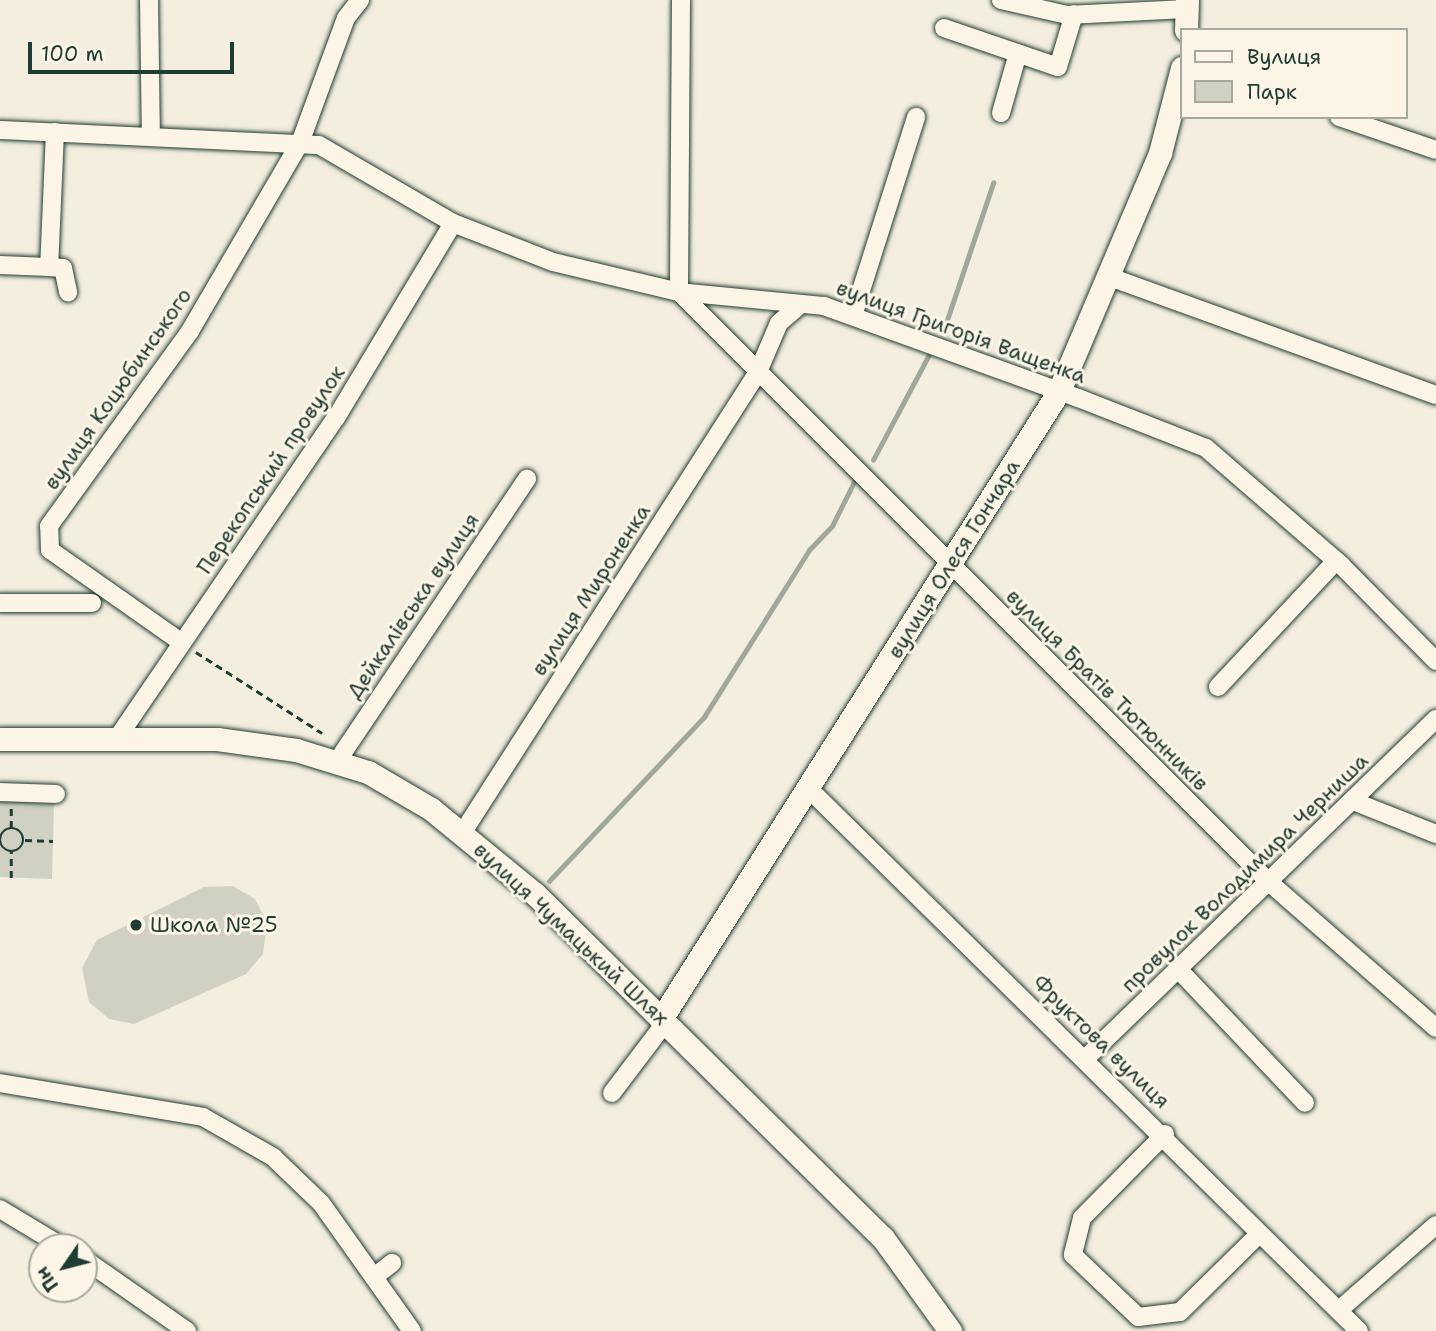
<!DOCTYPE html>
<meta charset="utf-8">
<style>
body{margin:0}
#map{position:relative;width:1436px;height:1331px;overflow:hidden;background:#f3eede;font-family:"Shantell Sans",sans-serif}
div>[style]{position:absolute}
.green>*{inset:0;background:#d0d1c2}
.stream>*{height:4.5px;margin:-2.25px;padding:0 2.25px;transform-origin:2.25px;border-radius:2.25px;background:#a0a89b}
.path>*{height:2.5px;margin-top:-1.25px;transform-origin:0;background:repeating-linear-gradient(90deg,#1f3d34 0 7px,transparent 0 12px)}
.path>.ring{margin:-1.25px;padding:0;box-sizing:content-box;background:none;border:2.5px solid #1f3d34;border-radius:50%}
.roads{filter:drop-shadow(0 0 2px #1f3d34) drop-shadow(0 0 2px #1f3d34)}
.minor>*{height:18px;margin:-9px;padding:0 9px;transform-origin:9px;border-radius:9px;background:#fcf5e5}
.major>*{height:23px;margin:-11.5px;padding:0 11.5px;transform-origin:11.5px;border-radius:11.5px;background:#fcf5e5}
.dots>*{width:19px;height:19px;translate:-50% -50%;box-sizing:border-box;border:4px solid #fcf5e5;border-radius:50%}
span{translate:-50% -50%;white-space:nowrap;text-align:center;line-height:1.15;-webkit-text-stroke:6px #fcf5e5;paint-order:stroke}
.street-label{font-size:21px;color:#1f3d34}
.poi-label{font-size:21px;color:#1f3d34}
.left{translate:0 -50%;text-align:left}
.legend{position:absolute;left:1180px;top:28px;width:228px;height:91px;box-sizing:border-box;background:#fcf5e5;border:2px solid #a4ab9e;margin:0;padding:9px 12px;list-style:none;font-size:21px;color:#1f3d34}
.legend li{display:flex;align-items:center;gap:14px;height:35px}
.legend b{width:35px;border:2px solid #a4ab9e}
.north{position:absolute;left:28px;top:1233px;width:70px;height:70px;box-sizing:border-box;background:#fcf5e5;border:2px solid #a4ab9e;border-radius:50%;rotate:235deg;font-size:19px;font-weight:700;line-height:28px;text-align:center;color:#1f3d34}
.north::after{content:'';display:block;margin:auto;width:24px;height:32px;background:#1f3d34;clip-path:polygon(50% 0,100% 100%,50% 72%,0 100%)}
.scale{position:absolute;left:28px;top:42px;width:206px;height:32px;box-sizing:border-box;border:4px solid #1f3d34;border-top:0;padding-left:9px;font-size:21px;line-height:24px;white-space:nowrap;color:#1f3d34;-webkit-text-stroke:5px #fcf5e5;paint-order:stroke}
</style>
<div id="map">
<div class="green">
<i style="clip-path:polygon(0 801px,54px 802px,52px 879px,0 877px)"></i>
<i style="clip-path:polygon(233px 886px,255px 899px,267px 922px,263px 954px,246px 974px,134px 1024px,109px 1019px,89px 1002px,82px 968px,97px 940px,204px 887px)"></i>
</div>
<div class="stream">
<i style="left:946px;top:323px;width:148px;rotate:-71.4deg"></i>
<i style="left:873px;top:460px;width:121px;rotate:-62deg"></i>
<i style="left:549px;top:881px;width:226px;rotate:-46.6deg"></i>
<i style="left:704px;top:717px;width:197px;rotate:-57.8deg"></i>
<i style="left:809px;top:550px;width:33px;rotate:-46deg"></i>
<i style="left:832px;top:526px;width:51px;rotate:-63.4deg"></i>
</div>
<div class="path">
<i style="left:196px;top:652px;width:150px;rotate:32.7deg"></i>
<i style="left:11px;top:828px;width:21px;rotate:-90deg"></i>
<i class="ring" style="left:0;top:828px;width:21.5px;height:21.5px"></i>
<i style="left:25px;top:840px;width:28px;rotate:2deg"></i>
<i style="left:11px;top:878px;width:27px;rotate:-90deg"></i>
</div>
<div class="roads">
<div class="minor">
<i style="left:149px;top:0;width:136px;rotate:89.2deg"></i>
<i style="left:681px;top:0;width:292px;rotate:90.4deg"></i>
<i style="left:679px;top:292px;width:837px;rotate:45deg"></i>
<i style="left:1271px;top:884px;width:219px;rotate:41.1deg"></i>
<i style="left:1001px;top:0;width:68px;rotate:12.8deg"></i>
<i style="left:1067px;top:15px;width:119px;rotate:-2.9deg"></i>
<i style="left:944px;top:28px;width:120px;rotate:18.9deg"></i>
<i style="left:1058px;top:67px;width:55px;rotate:-73.2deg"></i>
<i style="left:1001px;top:113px;width:62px;rotate:-74.2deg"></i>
<i style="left:1339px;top:117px;width:102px;rotate:18.8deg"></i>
<i style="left:0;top:130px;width:319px;rotate:2.7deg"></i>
<i style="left:319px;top:145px;width:155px;rotate:30.2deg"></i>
<i style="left:453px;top:223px;width:107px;rotate:21.3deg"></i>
<i style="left:553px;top:262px;width:130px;rotate:13.4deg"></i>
<i style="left:679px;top:292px;width:146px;rotate:5.5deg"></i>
<i style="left:824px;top:306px;width:270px;rotate:19.9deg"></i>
<i style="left:1078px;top:398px;width:137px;rotate:21.3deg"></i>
<i style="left:1206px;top:448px;width:179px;rotate:40.9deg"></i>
<i style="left:1341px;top:565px;width:135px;rotate:45.3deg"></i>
<i style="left:55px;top:132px;width:135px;rotate:92.5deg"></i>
<i style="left:49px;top:267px;width:14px;rotate:4deg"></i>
<i style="left:63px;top:268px;width:25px;rotate:78deg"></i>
<i style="left:0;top:265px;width:49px;rotate:2.3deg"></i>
<i style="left:1110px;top:277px;width:347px;rotate:19.9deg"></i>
<i style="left:853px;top:316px;width:209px;rotate:-72.4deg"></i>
<i style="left:0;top:603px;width:92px"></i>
<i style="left:181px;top:642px;width:160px;rotate:-144.9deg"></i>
<i style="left:50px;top:550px;width:24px;rotate:-92deg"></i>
<i style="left:49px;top:526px;width:241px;rotate:-54.1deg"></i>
<i style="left:190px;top:331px;width:218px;rotate:-59.7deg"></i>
<i style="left:300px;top:143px;width:133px;rotate:-69.8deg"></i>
<i style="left:346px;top:18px;width:23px;rotate:-52deg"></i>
<i style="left:1218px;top:687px;width:173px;rotate:-46.9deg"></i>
<i style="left:118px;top:737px;width:386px;rotate:-55.7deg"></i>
<i style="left:336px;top:418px;width:227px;rotate:-59deg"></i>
<i style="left:338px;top:760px;width:339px;rotate:-56.1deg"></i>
<i style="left:809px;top:789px;width:772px;rotate:44.58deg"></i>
<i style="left:0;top:792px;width:56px;rotate:2deg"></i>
<i style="left:1353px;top:801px;width:89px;rotate:21.7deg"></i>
<i style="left:463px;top:832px;width:546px;rotate:-57.33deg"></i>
<i style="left:758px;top:372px;width:53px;rotate:-66.8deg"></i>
<i style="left:779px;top:323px;width:29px;rotate:-41deg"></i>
<i style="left:1179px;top:970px;width:183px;rotate:46.5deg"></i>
<i style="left:1085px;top:1059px;width:489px;rotate:-44.1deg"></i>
<i style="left:0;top:1083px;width:206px;rotate:9.5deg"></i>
<i style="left:203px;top:1117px;width:81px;rotate:29.7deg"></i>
<i style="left:273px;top:1157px;width:66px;rotate:43.8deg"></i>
<i style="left:321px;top:1203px;width:157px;rotate:54.6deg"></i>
<i style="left:612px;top:1093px;width:88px;rotate:-52.9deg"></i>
<i style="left:1165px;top:1134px;width:118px;rotate:134.7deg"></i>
<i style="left:1082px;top:1218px;width:38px;rotate:104deg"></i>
<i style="left:1073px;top:1255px;width:90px;rotate:43.6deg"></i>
<i style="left:1138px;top:1317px;width:42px;rotate:-6.8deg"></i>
<i style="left:1180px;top:1312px;width:111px;rotate:-44.6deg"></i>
<i style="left:0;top:1209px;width:74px;rotate:31.1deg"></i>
<i style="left:84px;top:1259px;width:126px;rotate:35deg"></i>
<i style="left:374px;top:1277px;width:23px;rotate:-38deg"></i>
<i style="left:1339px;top:1310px;width:129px;rotate:-41.2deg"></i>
</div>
<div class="major">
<i style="left:1186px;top:30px;width:30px;rotate:-88deg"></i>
<i style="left:0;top:739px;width:217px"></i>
<i style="left:217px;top:739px;width:80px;rotate:7.9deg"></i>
<i style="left:296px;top:750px;width:75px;rotate:17deg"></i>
<i style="left:368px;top:772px;width:73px;rotate:30.4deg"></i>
<i style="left:431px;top:809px;width:134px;rotate:39.3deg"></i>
<i style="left:535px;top:894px;width:489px;rotate:44.7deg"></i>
<i style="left:883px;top:1238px;width:115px;rotate:54.2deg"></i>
<i style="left:661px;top:1019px;width:743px;rotate:-57.64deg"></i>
<i style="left:1059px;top:391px;width:259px;rotate:-67deg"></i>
<i style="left:1160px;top:153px;width:88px;rotate:-75.5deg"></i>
</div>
</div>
<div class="dots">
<i style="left:136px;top:925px;background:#1f3d34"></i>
</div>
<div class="street-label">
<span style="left:961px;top:332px;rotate:20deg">вулиця Григорія Ващенка</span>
<span style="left:118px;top:389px;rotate:-55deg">вулиця Коцюбинського</span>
<span style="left:271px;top:470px;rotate:-56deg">Перекопський провулок</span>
<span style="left:954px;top:559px;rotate:-58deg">вулиця Олеся Гончара</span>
<span style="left:591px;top:590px;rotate:-57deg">вулиця Мироненка</span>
<span style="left:413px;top:606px;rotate:-56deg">Дейкалівська вулиця</span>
<span style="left:1107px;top:690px;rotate:45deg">вулиця Братів Тютюнників</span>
<span style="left:1245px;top:873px;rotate:-44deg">провулок Володимира Черниша</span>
<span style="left:571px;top:934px;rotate:43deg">вулиця Чумацький Шлях</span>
<span style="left:1101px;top:1042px;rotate:44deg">Фруктова вулиця</span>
</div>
<div class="poi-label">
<span class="left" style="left:150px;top:925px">Школа №25</span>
</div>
<ul class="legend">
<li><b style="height:9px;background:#fcf5e5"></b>Вулиця</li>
<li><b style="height:19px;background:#d0d1c2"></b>Парк</li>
</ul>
<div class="north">Пн</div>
<div class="scale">100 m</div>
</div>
